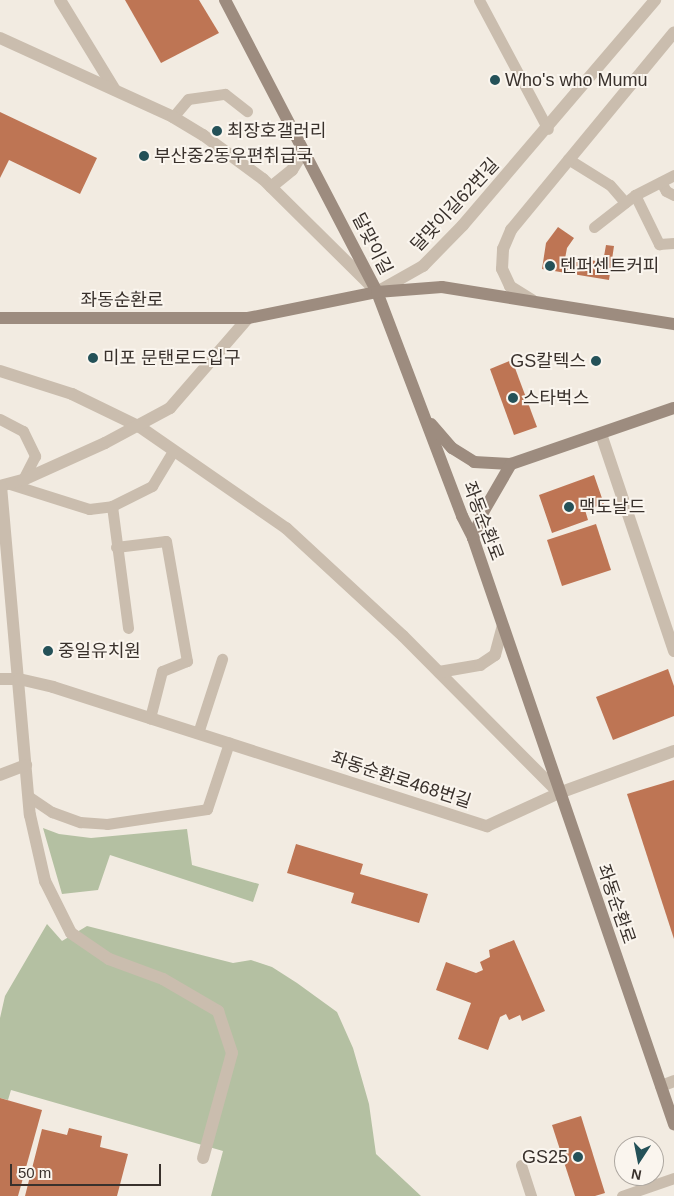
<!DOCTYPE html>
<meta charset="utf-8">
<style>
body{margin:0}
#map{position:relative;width:674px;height:1196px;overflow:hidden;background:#f2ebe1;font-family:Arial,"Noto Sans KR",sans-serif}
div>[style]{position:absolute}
.green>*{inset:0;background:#b4c0a2}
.building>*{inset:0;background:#be7554}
.lane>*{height:11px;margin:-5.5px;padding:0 5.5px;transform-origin:5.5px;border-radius:5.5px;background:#cabdae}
.street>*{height:12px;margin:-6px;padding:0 6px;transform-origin:6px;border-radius:6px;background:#cabdae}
.secondary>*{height:12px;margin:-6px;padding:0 6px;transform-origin:6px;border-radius:6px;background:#9d8c7f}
.dots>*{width:14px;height:14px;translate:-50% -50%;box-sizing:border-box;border:2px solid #faf5ee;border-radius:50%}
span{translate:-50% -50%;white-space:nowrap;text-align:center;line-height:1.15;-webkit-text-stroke:4px #faf5ee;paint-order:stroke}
.poi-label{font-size:18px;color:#39312c}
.left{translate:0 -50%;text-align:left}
.right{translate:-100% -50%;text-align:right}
.street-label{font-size:18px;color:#39312c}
.north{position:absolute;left:614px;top:1136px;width:50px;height:50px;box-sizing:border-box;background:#faf5ee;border:1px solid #ada7a0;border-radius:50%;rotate:191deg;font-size:14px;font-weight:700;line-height:20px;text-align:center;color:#39312c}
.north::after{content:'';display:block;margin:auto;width:18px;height:22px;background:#245158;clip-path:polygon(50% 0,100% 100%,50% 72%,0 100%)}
.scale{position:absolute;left:10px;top:1164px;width:151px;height:22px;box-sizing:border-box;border:2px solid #39312c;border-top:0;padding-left:6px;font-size:15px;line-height:18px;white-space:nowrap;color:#39312c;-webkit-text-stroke:4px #faf5ee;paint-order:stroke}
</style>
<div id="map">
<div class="green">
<i style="clip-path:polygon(43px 828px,59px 834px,91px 838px,187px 829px,192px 865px,259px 884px,253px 902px,110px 855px,98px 890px,62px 894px)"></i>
<i style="clip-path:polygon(47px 924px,62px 941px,87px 926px,233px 963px,251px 960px,272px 967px,297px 983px,337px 1012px,353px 1048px,369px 1104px,376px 1154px,421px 1196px,211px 1196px,223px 1151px,11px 1090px,8px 1100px,0 1098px,0 1018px,5px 996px)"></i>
</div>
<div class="building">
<i style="clip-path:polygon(125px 0,199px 0,219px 33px,161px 63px)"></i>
<i style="clip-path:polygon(0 112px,97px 158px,80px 194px,9px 160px,0 178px)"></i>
<i style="clip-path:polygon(558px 227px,574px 238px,567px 248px,564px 264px,575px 265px,576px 258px,603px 262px,606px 245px,614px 246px,609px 280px,542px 269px,546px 243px)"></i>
<i style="clip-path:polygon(512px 360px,537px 427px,514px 435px,490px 369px)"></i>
<i style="clip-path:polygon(594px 475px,604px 504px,585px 510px,588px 520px,552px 533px,539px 495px)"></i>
<i style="clip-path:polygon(596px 524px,611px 570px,562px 586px,547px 540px)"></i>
<i style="clip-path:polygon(668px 669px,674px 686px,674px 716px,613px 740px,596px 697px)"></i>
<i style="clip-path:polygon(674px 780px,674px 939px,627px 794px)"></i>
<i style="clip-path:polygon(296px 844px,363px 864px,360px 874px,428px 894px,419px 923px,351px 903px,354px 893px,287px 873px)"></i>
<i style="clip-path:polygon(514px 940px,545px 1011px,522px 1021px,520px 1015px,509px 1020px,506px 1014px,500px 1017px,488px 1050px,458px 1039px,471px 1003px,436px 990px,446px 962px,476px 973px,483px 970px,480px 962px,490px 957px,489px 950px)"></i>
<i style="clip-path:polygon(0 1098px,42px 1110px,18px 1196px,0 1196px)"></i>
<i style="clip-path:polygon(581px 1116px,605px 1193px,595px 1196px,575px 1196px,552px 1125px)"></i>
<i style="clip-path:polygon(69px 1128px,102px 1136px,100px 1147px,128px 1154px,117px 1196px,25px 1196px,42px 1129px,67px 1135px)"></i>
</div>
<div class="lane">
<i style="left:479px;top:0;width:146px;rotate:61.9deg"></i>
<i style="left:173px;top:117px;width:23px;rotate:-50deg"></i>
<i style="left:188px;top:99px;width:37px;rotate:-8deg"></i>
<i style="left:225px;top:94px;width:28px;rotate:38deg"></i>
<i style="left:568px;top:159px;width:49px;rotate:31.8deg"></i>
<i style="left:610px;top:185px;width:23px;rotate:49deg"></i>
<i style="left:661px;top:182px;width:10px;rotate:61deg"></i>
<i style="left:666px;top:191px;width:9px;rotate:27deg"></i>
<i style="left:635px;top:195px;width:55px;rotate:63.9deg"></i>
<i style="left:659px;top:244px;width:15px;rotate:-4deg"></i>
<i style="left:594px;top:227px;width:52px;rotate:-38deg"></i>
<i style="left:635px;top:195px;width:44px;rotate:-27.1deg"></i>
<i style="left:0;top:419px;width:26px;rotate:28deg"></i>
<i style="left:23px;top:431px;width:28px;rotate:64deg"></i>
<i style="left:35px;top:456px;width:27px;rotate:117deg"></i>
<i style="left:10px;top:484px;width:83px;rotate:17.6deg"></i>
<i style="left:89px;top:509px;width:23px;rotate:-7deg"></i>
<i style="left:112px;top:506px;width:123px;rotate:82.5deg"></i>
<i style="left:112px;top:506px;width:45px;rotate:-26.6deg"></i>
<i style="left:152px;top:486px;width:41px;rotate:-59deg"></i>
<i style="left:116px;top:547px;width:50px;rotate:-6.8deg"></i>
<i style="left:166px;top:541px;width:122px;rotate:80.1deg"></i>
<i style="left:187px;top:661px;width:27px;rotate:158deg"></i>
<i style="left:162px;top:671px;width:49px;rotate:104.3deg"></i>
<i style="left:198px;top:733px;width:78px;rotate:-72deg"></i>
<i style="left:28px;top:796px;width:29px;rotate:34deg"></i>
<i style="left:52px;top:812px;width:30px;rotate:20deg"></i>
<i style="left:80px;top:822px;width:27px;rotate:4deg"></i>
<i style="left:107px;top:824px;width:101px;rotate:-8.5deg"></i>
<i style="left:207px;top:809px;width:70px;rotate:-71.6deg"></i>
<i style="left:521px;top:1165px;width:33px;rotate:72deg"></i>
<i style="left:622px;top:1196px;width:55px;rotate:-19.1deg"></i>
</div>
<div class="street">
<i style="left:60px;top:0;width:105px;rotate:58.6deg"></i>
<i style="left:0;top:38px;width:190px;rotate:24.5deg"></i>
<i style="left:173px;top:117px;width:35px;rotate:31deg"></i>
<i style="left:203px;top:135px;width:74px;rotate:36.3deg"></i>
<i style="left:263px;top:179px;width:161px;rotate:44.7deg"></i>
<i style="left:377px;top:292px;width:53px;rotate:-29.5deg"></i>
<i style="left:423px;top:266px;width:57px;rotate:-45.7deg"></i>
<i style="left:463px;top:225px;width:296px;rotate:-49.5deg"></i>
<i style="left:271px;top:187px;width:27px;rotate:-39deg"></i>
<i style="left:292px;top:170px;width:22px;rotate:-58deg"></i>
<i style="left:532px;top:300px;width:26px;rotate:-148deg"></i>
<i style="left:510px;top:286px;width:19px;rotate:-115deg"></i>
<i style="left:502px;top:269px;width:20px;rotate:-87deg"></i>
<i style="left:503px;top:249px;width:21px;rotate:-67deg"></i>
<i style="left:511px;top:230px;width:256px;rotate:-50.5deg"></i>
<i style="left:0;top:371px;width:76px;rotate:17.7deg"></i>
<i style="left:72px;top:394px;width:76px;rotate:25.9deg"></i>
<i style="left:140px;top:427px;width:178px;rotate:34.7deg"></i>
<i style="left:286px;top:528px;width:159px;rotate:42.7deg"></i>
<i style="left:403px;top:636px;width:221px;rotate:45.2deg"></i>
<i style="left:601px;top:434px;width:229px;rotate:71.4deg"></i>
<i style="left:0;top:486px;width:24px;rotate:-15deg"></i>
<i style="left:23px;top:480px;width:90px;rotate:-24.3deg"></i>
<i style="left:105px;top:443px;width:74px;rotate:-28.3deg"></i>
<i style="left:170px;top:408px;width:119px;rotate:-49.1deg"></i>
<i style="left:1px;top:486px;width:330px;rotate:85deg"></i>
<i style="left:30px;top:815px;width:68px;rotate:77.2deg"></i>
<i style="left:45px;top:881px;width:58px;rotate:63.4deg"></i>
<i style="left:71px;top:933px;width:46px;rotate:34.4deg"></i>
<i style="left:109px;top:959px;width:58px;rotate:20.3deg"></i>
<i style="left:163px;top:979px;width:64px;rotate:30.2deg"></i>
<i style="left:218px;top:1011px;width:44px;rotate:71.6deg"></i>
<i style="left:232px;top:1053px;width:109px;rotate:105.4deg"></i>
<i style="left:439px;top:672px;width:42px;rotate:-9.7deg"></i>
<i style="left:480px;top:665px;width:18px;rotate:-34deg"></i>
<i style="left:495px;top:655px;width:30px;rotate:-75deg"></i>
<i style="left:0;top:679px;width:19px"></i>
<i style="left:19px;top:679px;width:35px;rotate:13deg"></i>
<i style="left:53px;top:687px;width:456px;rotate:17.8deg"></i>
<i style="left:487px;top:826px;width:79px;rotate:-24.6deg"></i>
<i style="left:559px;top:793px;width:122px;rotate:-20.1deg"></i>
<i style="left:0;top:775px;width:28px;rotate:-21deg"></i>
<i style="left:661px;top:1086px;width:14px;rotate:-21deg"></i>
</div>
<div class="secondary">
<i style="left:225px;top:0;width:329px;rotate:62.5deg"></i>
<i style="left:377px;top:292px;width:240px;rotate:69.2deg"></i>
<i style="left:462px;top:516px;width:25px;rotate:63deg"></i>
<i style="left:473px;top:538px;width:620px;rotate:71.07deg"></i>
<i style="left:0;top:318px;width:248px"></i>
<i style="left:248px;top:318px;width:132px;rotate:-11.4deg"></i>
<i style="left:377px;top:292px;width:65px;rotate:-4.4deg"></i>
<i style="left:442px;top:287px;width:235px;rotate:9.1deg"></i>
<i style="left:431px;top:424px;width:32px;rotate:49deg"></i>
<i style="left:452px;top:448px;width:26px;rotate:32deg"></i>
<i style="left:474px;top:462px;width:37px;rotate:3deg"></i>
<i style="left:511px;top:464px;width:172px;rotate:-19deg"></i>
<i style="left:473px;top:538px;width:26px;rotate:-69deg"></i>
<i style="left:482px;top:514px;width:58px;rotate:-59.9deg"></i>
</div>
<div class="dots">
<i style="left:495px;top:80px;background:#245158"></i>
<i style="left:217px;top:131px;background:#245158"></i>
<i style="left:144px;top:156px;background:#245158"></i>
<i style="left:550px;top:266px;background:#245158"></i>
<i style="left:93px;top:358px;background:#245158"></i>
<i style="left:596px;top:361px;background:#245158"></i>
<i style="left:513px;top:398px;background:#245158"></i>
<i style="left:569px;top:507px;background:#245158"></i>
<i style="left:48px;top:651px;background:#245158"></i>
<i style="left:578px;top:1157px;background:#245158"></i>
</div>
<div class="poi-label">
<span class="left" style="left:505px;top:80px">Who's who Mumu</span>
<span class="left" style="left:227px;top:131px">최장호갤러리</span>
<span class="left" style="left:154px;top:156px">부산중2동우편취급국</span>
<span class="left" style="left:560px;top:266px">텐퍼센트커피</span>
<span class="left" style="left:103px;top:358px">미포 문탠로드입구</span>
<span class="right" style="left:586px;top:361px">GS칼텍스</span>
<span class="left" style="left:523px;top:398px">스타벅스</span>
<span class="left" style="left:579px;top:507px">맥도날드</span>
<span class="left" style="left:58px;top:651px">중일유치원</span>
<span class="right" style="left:568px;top:1157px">GS25</span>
</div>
<div class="street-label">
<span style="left:455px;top:205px;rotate:-47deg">달맞이길62번길</span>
<span style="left:372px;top:244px;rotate:63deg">달맞이길</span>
<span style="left:122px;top:300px">좌동순환로</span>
<span style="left:483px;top:521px;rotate:69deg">좌동순환로</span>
<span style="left:401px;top:780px;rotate:18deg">좌동순환로468번길</span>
<span style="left:616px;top:904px;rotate:71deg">좌동순환로</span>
</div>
<div class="north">N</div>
<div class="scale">50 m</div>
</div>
